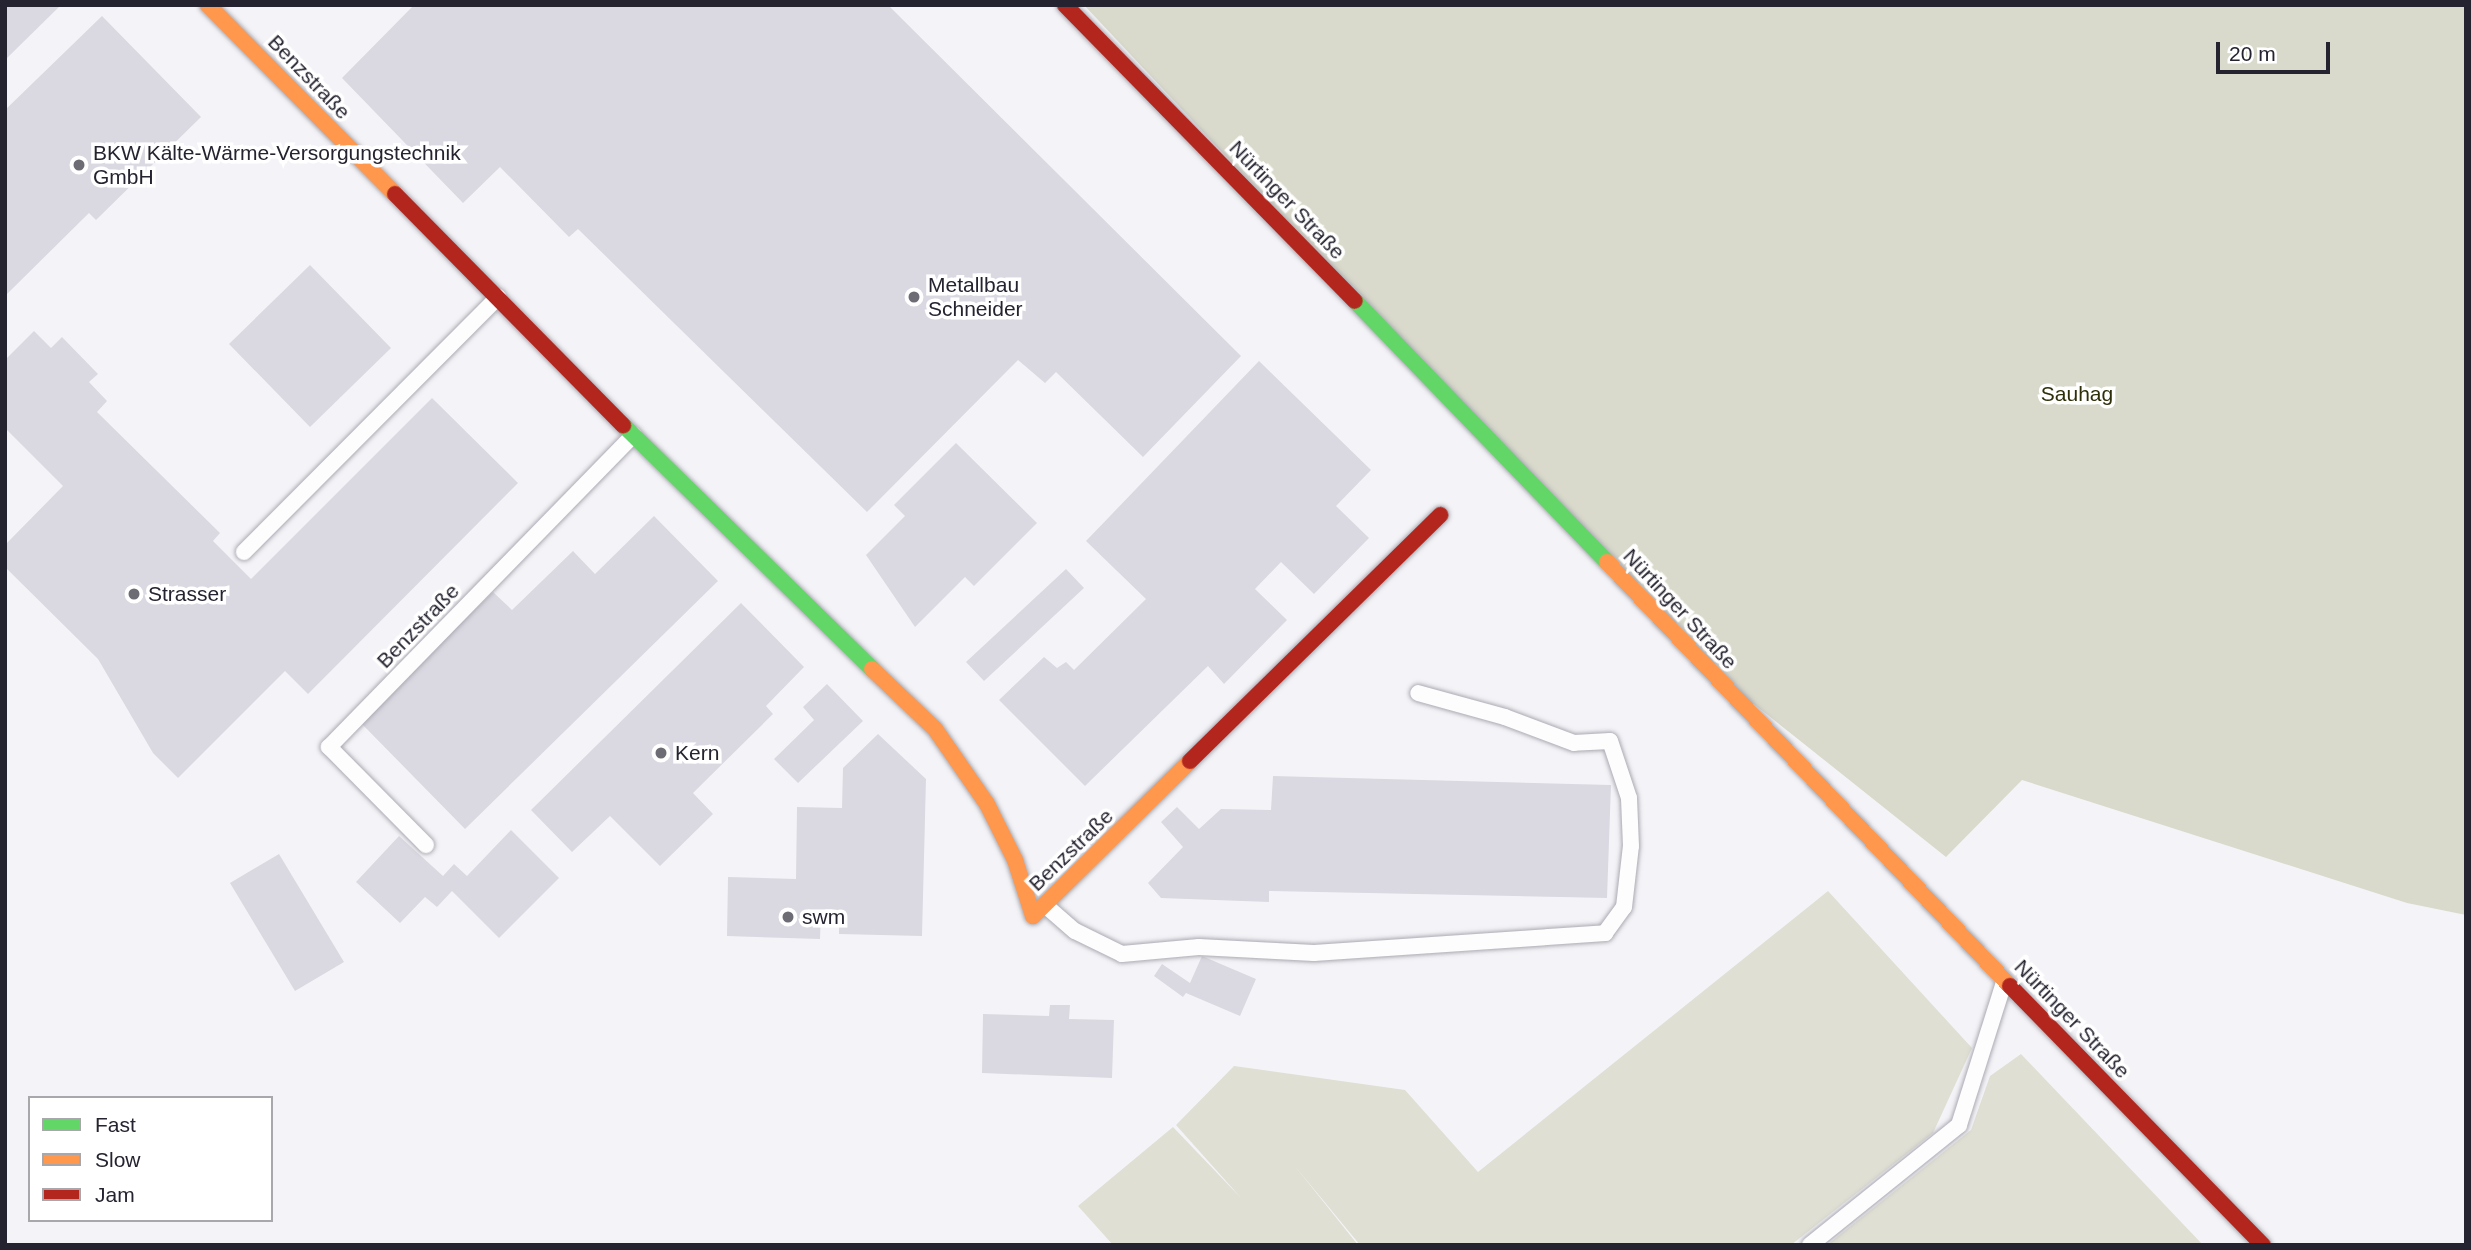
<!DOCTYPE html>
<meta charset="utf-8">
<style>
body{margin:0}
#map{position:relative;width:2471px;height:1250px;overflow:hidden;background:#f4f4f8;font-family:Arial,sans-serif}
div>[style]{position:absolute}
.green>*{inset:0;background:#dfdfd4}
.forest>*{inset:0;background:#d9dacb}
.building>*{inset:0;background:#dad8e1}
.roads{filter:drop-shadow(0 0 2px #abaab2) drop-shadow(0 0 2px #abaab2)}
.lane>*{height:16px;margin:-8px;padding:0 8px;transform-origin:8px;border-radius:8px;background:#fdfdfe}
.fast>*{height:16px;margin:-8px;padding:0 8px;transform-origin:8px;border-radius:8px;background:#63d668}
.slow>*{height:16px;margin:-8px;padding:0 8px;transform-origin:8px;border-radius:8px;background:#ff974d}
.jam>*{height:16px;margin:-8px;padding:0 8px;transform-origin:8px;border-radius:8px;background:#b3261e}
.dots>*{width:19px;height:19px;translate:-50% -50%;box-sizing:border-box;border:4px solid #fff;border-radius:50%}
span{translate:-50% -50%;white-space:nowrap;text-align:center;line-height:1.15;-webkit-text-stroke:7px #fff;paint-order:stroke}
.street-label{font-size:21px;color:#25232f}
.poi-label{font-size:21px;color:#25232f}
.left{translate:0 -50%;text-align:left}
.park-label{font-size:21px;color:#2e2f08}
.frame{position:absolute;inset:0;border:7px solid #25232f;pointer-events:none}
.legend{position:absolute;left:28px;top:1096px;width:245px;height:126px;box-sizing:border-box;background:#fff;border:2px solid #a8a7ac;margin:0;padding:9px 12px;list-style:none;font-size:21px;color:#25232f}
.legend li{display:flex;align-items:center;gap:14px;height:35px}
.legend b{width:35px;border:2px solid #a8a7ac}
.scale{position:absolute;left:2216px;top:42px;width:114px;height:32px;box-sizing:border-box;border:4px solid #25232f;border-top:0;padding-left:9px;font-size:21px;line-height:24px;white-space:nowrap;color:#25232f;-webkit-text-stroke:5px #fff;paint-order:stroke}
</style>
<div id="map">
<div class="green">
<i style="clip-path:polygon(1828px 891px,1972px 1048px,1933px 1133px,1791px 1245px,1360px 1245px,1294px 1165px,1358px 1245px,1113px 1245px,1078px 1206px,1173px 1127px,1242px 1199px,1176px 1125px,1234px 1066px,1405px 1090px,1478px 1172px)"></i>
<i style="clip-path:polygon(2021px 1054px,2203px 1245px,1827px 1245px,1971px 1130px,1990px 1076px)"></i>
</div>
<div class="forest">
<i style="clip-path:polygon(1084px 5px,2466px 5px,2466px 915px,2407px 903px,2022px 780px,1946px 857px,1700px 661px)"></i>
</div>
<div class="building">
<i style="clip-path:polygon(5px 5px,61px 5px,5px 60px)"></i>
<i style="clip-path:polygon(414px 5px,888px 5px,1241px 356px,1143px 457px,1056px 372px,1045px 383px,1018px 360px,867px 512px,578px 229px,569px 237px,500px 167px,463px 203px,342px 78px)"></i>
<i style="clip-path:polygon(102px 16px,201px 117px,96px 220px,89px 213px,5px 296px,5px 110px)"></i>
<i style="clip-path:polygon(310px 265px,391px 348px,310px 427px,229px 344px)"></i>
<i style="clip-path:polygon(34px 331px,51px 348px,62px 337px,98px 374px,89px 382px,107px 401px,97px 412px,220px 533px,213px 541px,251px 579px,432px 398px,518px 483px,308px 694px,285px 671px,178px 778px,153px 753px,98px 659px,5px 567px,5px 545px,63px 486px,5px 428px,5px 360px)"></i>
<i style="clip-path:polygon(1259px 361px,1371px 470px,1336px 506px,1369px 538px,1314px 594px,1281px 562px,1255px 589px,1287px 620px,1224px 684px,1208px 666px,1085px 786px,999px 700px,1044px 657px,1057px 668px,1066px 662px,1074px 670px,1146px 599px,1086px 541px)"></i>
<i style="clip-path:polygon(956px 443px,1037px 523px,974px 586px,965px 577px,915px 627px,866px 555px,905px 516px,894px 505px)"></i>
<i style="clip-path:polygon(654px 516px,718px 581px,465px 829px,360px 722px,493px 592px,512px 610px,573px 551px,595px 574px)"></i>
<i style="clip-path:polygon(1066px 569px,1084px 588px,984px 681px,966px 662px)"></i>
<i style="clip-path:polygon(741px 603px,804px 667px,766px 706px,773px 714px,693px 793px,713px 814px,660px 866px,610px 816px,572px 852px,531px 810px)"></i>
<i style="clip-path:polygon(827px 684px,863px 721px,798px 783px,774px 759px,814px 720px,803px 707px)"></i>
<i style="clip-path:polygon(878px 734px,926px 779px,922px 936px,839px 934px,839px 913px,821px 912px,820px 939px,727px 936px,728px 877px,796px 879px,797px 807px,842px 808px,843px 768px)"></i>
<i style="clip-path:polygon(1273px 776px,1611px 785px,1607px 898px,1269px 891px,1269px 902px,1161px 898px,1148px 883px,1183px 847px,1161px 822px,1177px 807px,1199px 829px,1221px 809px,1271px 810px)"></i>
<i style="clip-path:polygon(511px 830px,559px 878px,499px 938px,452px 891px,437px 907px,425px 897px,400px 923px,356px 882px,399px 836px,443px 876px,454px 864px,467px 876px)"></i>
<i style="clip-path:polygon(279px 854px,344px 962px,295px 991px,230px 883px)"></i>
<i style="clip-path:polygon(1202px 956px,1256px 979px,1240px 1016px,1186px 993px,1183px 997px,1154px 976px,1162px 964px,1190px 983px)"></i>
<i style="clip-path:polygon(1050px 1005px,1070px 1005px,1069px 1019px,1114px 1020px,1112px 1078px,982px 1073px,983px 1014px,1049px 1016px)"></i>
</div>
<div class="roads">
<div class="lane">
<i style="left:244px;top:552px;width:360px;rotate:-45.1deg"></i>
<i style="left:426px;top:845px;width:138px;rotate:-134.7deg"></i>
<i style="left:329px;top:747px;width:436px;rotate:-45.7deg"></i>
<i style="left:1046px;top:906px;width:38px;rotate:41deg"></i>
<i style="left:1075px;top:931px;width:52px;rotate:26.1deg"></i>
<i style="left:1122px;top:954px;width:77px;rotate:-5.2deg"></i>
<i style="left:1199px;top:947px;width:115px;rotate:3deg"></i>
<i style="left:1314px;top:953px;width:292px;rotate:-3.9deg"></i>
<i style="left:1605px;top:933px;width:32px;rotate:-54deg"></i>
<i style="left:1624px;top:907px;width:61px;rotate:-83.5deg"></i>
<i style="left:1631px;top:846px;width:48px;rotate:-92.4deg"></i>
<i style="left:1629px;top:798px;width:60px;rotate:-108.4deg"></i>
<i style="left:1610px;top:741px;width:36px;rotate:177deg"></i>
<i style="left:1574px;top:743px;width:74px;rotate:-159.4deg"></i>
<i style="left:1505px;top:717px;width:90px;rotate:-164.6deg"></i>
<i style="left:1810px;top:1245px;width:191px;rotate:-38.8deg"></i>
<i style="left:1959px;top:1125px;width:150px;rotate:-72.5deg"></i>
</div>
<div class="fast">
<i style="left:1355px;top:301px;width:363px;rotate:46deg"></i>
<i style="left:623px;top:425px;width:349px;rotate:44.4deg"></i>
</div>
<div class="slow">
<i style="left:208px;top:5px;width:266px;rotate:45.3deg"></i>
<i style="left:1607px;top:562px;width:585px;rotate:46.45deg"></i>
<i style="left:872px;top:669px;width:87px;rotate:43.6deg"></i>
<i style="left:935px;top:729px;width:91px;rotate:55.3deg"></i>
<i style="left:987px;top:804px;width:63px;rotate:63.4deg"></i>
<i style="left:1015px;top:860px;width:59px;rotate:72.2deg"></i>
<i style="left:1033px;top:916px;width:221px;rotate:-44.6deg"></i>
</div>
<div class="jam">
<i style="left:1065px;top:5px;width:414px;rotate:45.6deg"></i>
<i style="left:395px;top:194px;width:325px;rotate:45.4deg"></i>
<i style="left:1190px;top:761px;width:351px;rotate:-44.5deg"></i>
<i style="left:2010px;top:986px;width:362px;rotate:45.7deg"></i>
</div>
</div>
<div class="dots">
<i style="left:79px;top:165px;background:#6d6c75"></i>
<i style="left:914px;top:297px;background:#6d6c75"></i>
<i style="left:134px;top:594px;background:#6d6c75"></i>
<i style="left:661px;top:753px;background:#6d6c75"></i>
<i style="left:788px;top:917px;background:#6d6c75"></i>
</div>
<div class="street-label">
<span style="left:309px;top:77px;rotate:46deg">Benzstraße</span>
<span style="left:1287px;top:200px;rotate:46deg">Nürtinger Straße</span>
<span style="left:1680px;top:609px;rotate:47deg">Nürtinger Straße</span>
<span style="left:418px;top:626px;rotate:-46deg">Benzstraße</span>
<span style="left:1071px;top:850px;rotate:-44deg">Benzstraße</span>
<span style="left:2072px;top:1019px;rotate:46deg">Nürtinger Straße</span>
</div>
<div class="poi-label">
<span class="left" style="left:93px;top:165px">BKW Kälte-Wärme-Versorgungstechnik<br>GmbH</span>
<span class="left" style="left:928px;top:297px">Metallbau<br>Schneider</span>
<span class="left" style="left:148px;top:594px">Strasser</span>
<span class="left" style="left:675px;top:753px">Kern</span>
<span class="left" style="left:802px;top:917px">swm</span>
</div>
<div class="park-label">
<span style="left:2077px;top:394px">Sauhag</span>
</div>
<div class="frame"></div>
<ul class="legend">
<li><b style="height:9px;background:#63d668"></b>Fast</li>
<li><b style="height:9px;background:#ff974d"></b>Slow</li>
<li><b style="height:9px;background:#b3261e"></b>Jam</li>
</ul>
<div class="scale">20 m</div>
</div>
